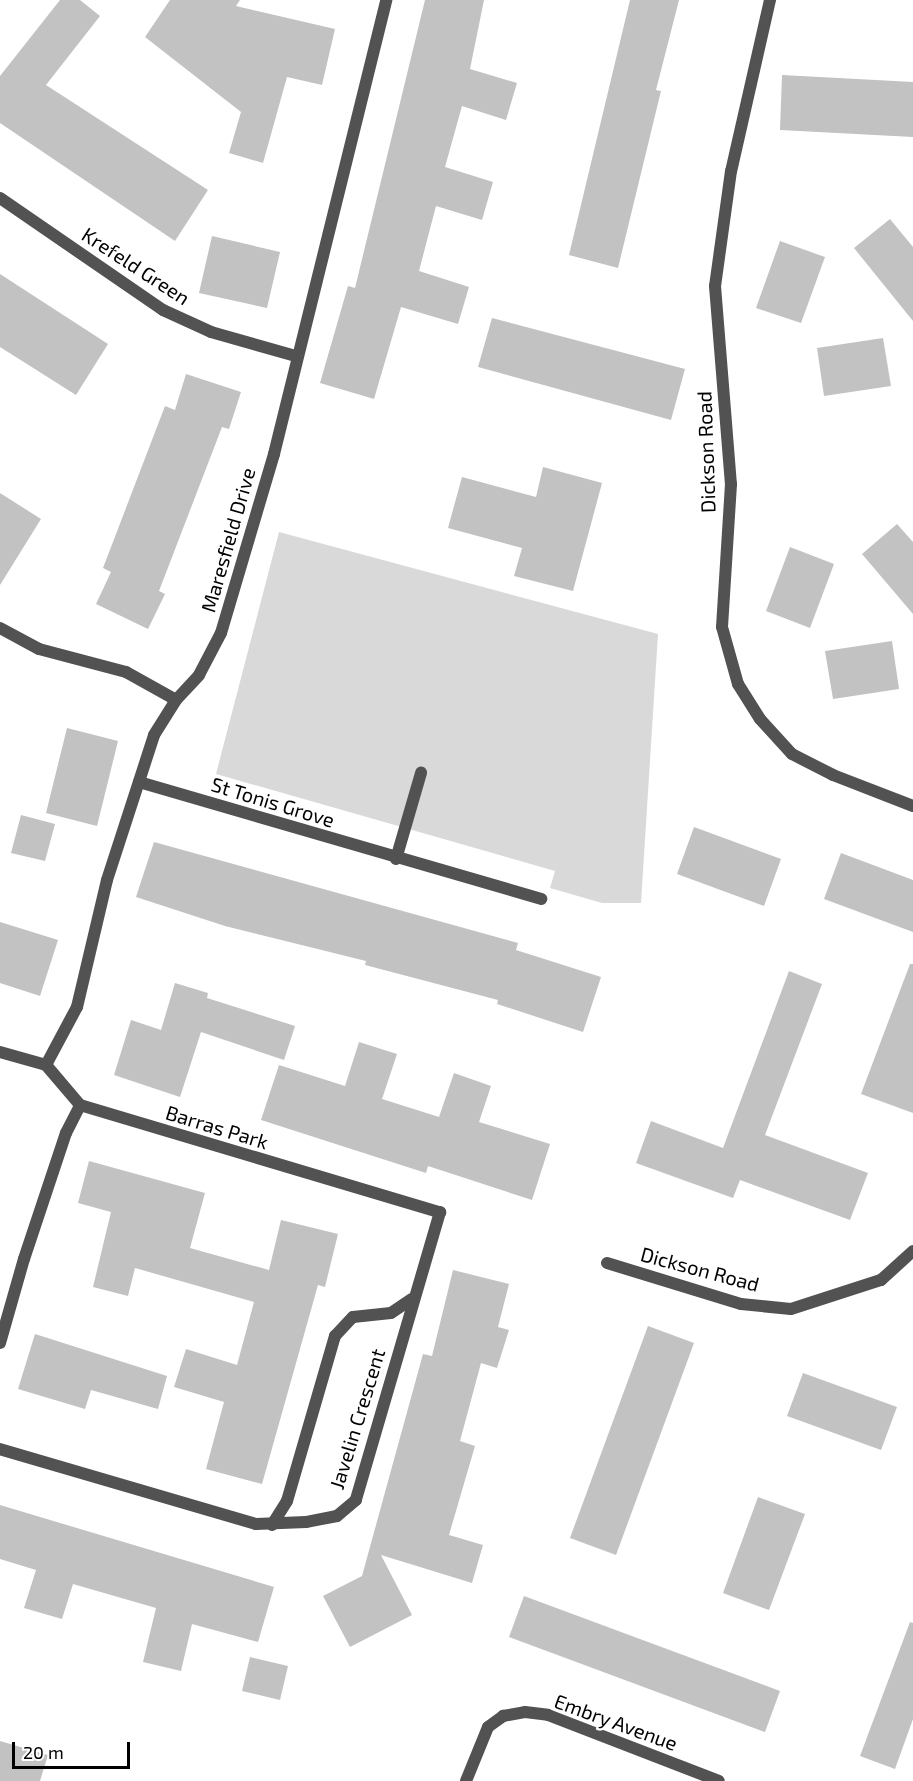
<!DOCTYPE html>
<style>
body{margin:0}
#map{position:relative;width:913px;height:1781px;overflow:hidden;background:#fff;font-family:"Exo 2",sans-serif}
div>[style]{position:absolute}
.green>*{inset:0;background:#d9d9d9}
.building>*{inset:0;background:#c2c2c2}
.street>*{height:12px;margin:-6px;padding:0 6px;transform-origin:6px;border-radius:6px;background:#525252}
span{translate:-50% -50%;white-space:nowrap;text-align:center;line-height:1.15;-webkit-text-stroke:4.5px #fff;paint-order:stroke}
.street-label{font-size:20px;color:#000}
.scale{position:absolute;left:12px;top:1742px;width:118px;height:27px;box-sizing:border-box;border:3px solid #000;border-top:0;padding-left:8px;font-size:18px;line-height:21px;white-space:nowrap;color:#000;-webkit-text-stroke:4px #fff;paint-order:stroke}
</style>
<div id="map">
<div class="green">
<i style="clip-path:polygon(279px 532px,658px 634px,641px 903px,602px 903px,550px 888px,555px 871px,216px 774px)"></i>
</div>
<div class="building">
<i style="clip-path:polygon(60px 0,80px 0,100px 16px,46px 85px,208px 190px,175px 241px,0 123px,0 76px)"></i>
<i style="clip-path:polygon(170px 0,240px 0,236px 6px,335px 29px,322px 85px,287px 77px,263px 163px,229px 153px,241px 112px,145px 37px)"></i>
<i style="clip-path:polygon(425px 0,484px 0,470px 69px,517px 83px,506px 120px,462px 106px,445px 167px,493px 182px,482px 220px,436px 206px,419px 271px,469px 287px,458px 324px,401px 307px,374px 399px,320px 383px,348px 286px,355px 288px)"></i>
<i style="clip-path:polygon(630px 0,679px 0,656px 90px,661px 91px,618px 268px,569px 255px)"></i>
<i style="clip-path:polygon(782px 75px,913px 82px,913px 137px,780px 130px)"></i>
<i style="clip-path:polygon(890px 219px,913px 247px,913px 321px,854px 248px)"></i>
<i style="clip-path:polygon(212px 236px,280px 252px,267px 308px,199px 293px)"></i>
<i style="clip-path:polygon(780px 241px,825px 257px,801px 323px,756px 308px)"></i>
<i style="clip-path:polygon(0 274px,108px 344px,76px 395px,0 347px)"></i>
<i style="clip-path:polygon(492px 318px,685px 369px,671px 420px,478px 367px)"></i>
<i style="clip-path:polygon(883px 338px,891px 386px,824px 396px,817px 348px)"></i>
<i style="clip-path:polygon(186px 374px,241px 392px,229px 429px,222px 427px,159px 591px,165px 594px,148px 629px,96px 604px,111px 572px,103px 568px,165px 406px,175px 410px)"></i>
<i style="clip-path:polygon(543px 467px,602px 483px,573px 591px,514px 576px,522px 548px,448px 528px,462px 477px,536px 497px)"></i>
<i style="clip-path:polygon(0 493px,41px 519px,0 585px)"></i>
<i style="clip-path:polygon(897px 524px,913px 542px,913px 614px,862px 554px)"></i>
<i style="clip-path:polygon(790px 547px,834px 564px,810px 628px,766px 611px)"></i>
<i style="clip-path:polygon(892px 641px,899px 689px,833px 699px,825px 651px)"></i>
<i style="clip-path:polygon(67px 728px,118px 741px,97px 826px,46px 813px)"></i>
<i style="clip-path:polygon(21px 815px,55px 824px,45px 861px,11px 853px)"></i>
<i style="clip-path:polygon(694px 827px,781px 859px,764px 906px,677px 874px)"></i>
<i style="clip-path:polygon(154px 842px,518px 943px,516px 950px,601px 977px,583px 1032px,497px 1004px,498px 1000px,365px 965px,366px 961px,225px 926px,136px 897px)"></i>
<i style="clip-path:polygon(841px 853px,913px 880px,913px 932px,824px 899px)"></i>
<i style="clip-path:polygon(0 922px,58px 940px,40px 996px,0 983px)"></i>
<i style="clip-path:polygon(910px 964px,913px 964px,913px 1113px,861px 1094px)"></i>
<i style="clip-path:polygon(789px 971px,822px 984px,765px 1135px,868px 1173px,850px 1220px,740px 1180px,733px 1198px,636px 1163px,651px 1121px,723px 1148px)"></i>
<i style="clip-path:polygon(175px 983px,208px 993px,207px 998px,295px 1026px,284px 1060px,201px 1032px,180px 1097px,114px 1075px,131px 1020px,161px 1030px)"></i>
<i style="clip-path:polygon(359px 1042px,397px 1054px,382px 1099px,439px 1117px,454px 1073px,491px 1086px,479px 1122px,550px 1144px,532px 1200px,428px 1166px,426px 1173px,261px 1120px,279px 1065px,345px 1086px)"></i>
<i style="clip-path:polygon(89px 1161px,205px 1193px,190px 1248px,269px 1270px,281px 1220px,338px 1234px,325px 1287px,318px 1285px,262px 1484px,206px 1469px,224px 1402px,174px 1387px,186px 1349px,237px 1365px,254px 1302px,135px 1268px,128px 1296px,93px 1287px,111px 1212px,78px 1203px)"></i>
<i style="clip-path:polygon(453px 1270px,509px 1284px,498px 1327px,509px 1330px,497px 1368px,481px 1363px,460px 1441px,475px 1446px,449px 1535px,483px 1545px,472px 1583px,381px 1555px,412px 1615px,350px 1647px,323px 1596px,362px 1576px,423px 1354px,432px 1356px)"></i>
<i style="clip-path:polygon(648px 1326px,694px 1343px,616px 1555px,570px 1538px)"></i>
<i style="clip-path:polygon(35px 1334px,167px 1376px,158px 1409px,91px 1390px,85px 1409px,18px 1389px)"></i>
<i style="clip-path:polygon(803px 1373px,897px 1407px,881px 1450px,787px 1416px)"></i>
<i style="clip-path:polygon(758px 1497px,805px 1514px,769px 1610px,723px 1593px)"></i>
<i style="clip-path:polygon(0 1505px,274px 1587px,258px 1642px,192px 1624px,181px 1671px,143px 1662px,156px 1608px,73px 1584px,62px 1619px,24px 1608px,36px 1570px,0 1559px)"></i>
<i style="clip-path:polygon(524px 1596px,780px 1691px,765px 1732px,509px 1637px)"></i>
<i style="clip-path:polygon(910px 1622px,913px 1623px,913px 1719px,895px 1769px,860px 1756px)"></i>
<i style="clip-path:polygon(250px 1657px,288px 1666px,280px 1700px,242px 1691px)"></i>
<i style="clip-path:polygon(0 1741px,48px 1755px,40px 1781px,0 1781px)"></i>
</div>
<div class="street">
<i style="left:770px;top:0;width:175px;rotate:102.8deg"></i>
<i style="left:731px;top:171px;width:116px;rotate:97.9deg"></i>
<i style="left:715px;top:286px;width:199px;rotate:85.4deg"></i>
<i style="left:731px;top:484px;width:143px;rotate:93.6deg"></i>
<i style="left:722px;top:627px;width:59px;rotate:74.3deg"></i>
<i style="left:738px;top:684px;width:41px;rotate:57.8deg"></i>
<i style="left:760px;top:719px;width:47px;rotate:47.6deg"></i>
<i style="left:792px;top:754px;width:46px;rotate:27.1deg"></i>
<i style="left:833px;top:775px;width:86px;rotate:21.2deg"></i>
<i style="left:0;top:198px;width:198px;rotate:34.5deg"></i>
<i style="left:163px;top:310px;width:53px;rotate:24.6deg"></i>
<i style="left:211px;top:332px;width:88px;rotate:15.8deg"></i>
<i style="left:0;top:628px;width:44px;rotate:28.3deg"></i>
<i style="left:39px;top:649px;width:90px;rotate:14.8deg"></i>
<i style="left:126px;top:672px;width:57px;rotate:29.2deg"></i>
<i style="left:139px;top:782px;width:419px;rotate:16.2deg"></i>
<i style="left:396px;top:859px;width:90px;rotate:-73.8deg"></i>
<i style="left:0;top:1052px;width:48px;rotate:15.8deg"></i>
<i style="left:46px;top:1065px;width:52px;rotate:49.6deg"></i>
<i style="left:80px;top:1105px;width:376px;rotate:16.6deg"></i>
<i style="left:440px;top:1212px;width:300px;rotate:106.3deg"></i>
<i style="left:356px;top:1500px;width:25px;rotate:140deg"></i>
<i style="left:337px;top:1516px;width:32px;rotate:169deg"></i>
<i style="left:306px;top:1522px;width:50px;rotate:177.7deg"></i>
<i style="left:256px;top:1524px;width:267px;rotate:-163.7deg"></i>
<i style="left:46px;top:1065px;width:66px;rotate:-61.9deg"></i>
<i style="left:77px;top:1007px;width:130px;rotate:-76.7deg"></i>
<i style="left:107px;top:880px;width:152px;rotate:-72deg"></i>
<i style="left:154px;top:735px;width:41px;rotate:-57.8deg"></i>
<i style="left:176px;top:700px;width:34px;rotate:-47deg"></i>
<i style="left:199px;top:675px;width:47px;rotate:-62.4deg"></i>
<i style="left:221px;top:633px;width:187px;rotate:-73.5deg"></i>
<i style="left:274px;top:454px;width:468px;rotate:-76.1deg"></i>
<i style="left:607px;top:1263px;width:140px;rotate:17deg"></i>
<i style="left:741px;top:1304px;width:50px;rotate:5.7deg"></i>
<i style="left:791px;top:1309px;width:95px;rotate:-17.9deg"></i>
<i style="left:881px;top:1280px;width:43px;rotate:-42.2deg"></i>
<i style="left:0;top:1343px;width:87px;rotate:-74.1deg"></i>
<i style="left:24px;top:1259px;width:133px;rotate:-71.6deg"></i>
<i style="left:66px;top:1133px;width:31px;rotate:-63deg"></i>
<i style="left:272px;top:1525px;width:28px;rotate:-58deg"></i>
<i style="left:287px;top:1501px;width:172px;rotate:-73.8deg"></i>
<i style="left:335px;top:1336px;width:26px;rotate:-47deg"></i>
<i style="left:353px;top:1317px;width:38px;rotate:-6deg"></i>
<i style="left:391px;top:1313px;width:25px;rotate:-34deg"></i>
<i style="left:466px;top:1781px;width:58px;rotate:-67.8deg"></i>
<i style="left:488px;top:1727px;width:19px;rotate:-36deg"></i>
<i style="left:503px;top:1716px;width:22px;rotate:-10deg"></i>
<i style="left:525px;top:1712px;width:23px;rotate:7deg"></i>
<i style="left:548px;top:1715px;width:183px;rotate:21.1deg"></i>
</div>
<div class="street-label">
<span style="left:136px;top:266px;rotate:33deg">Krefeld Green</span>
<span style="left:706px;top:452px;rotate:-92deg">Dickson Road</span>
<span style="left:228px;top:540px;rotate:-74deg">Maresfield Drive</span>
<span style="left:273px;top:802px;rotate:17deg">St Tonis Grove</span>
<span style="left:217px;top:1127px;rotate:17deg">Barras Park</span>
<span style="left:700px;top:1269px;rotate:15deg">Dickson Road</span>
<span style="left:357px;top:1419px;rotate:-73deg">Javelin Crescent</span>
<span style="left:616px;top:1722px;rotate:20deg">Embry Avenue</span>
</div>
<div class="scale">20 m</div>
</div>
